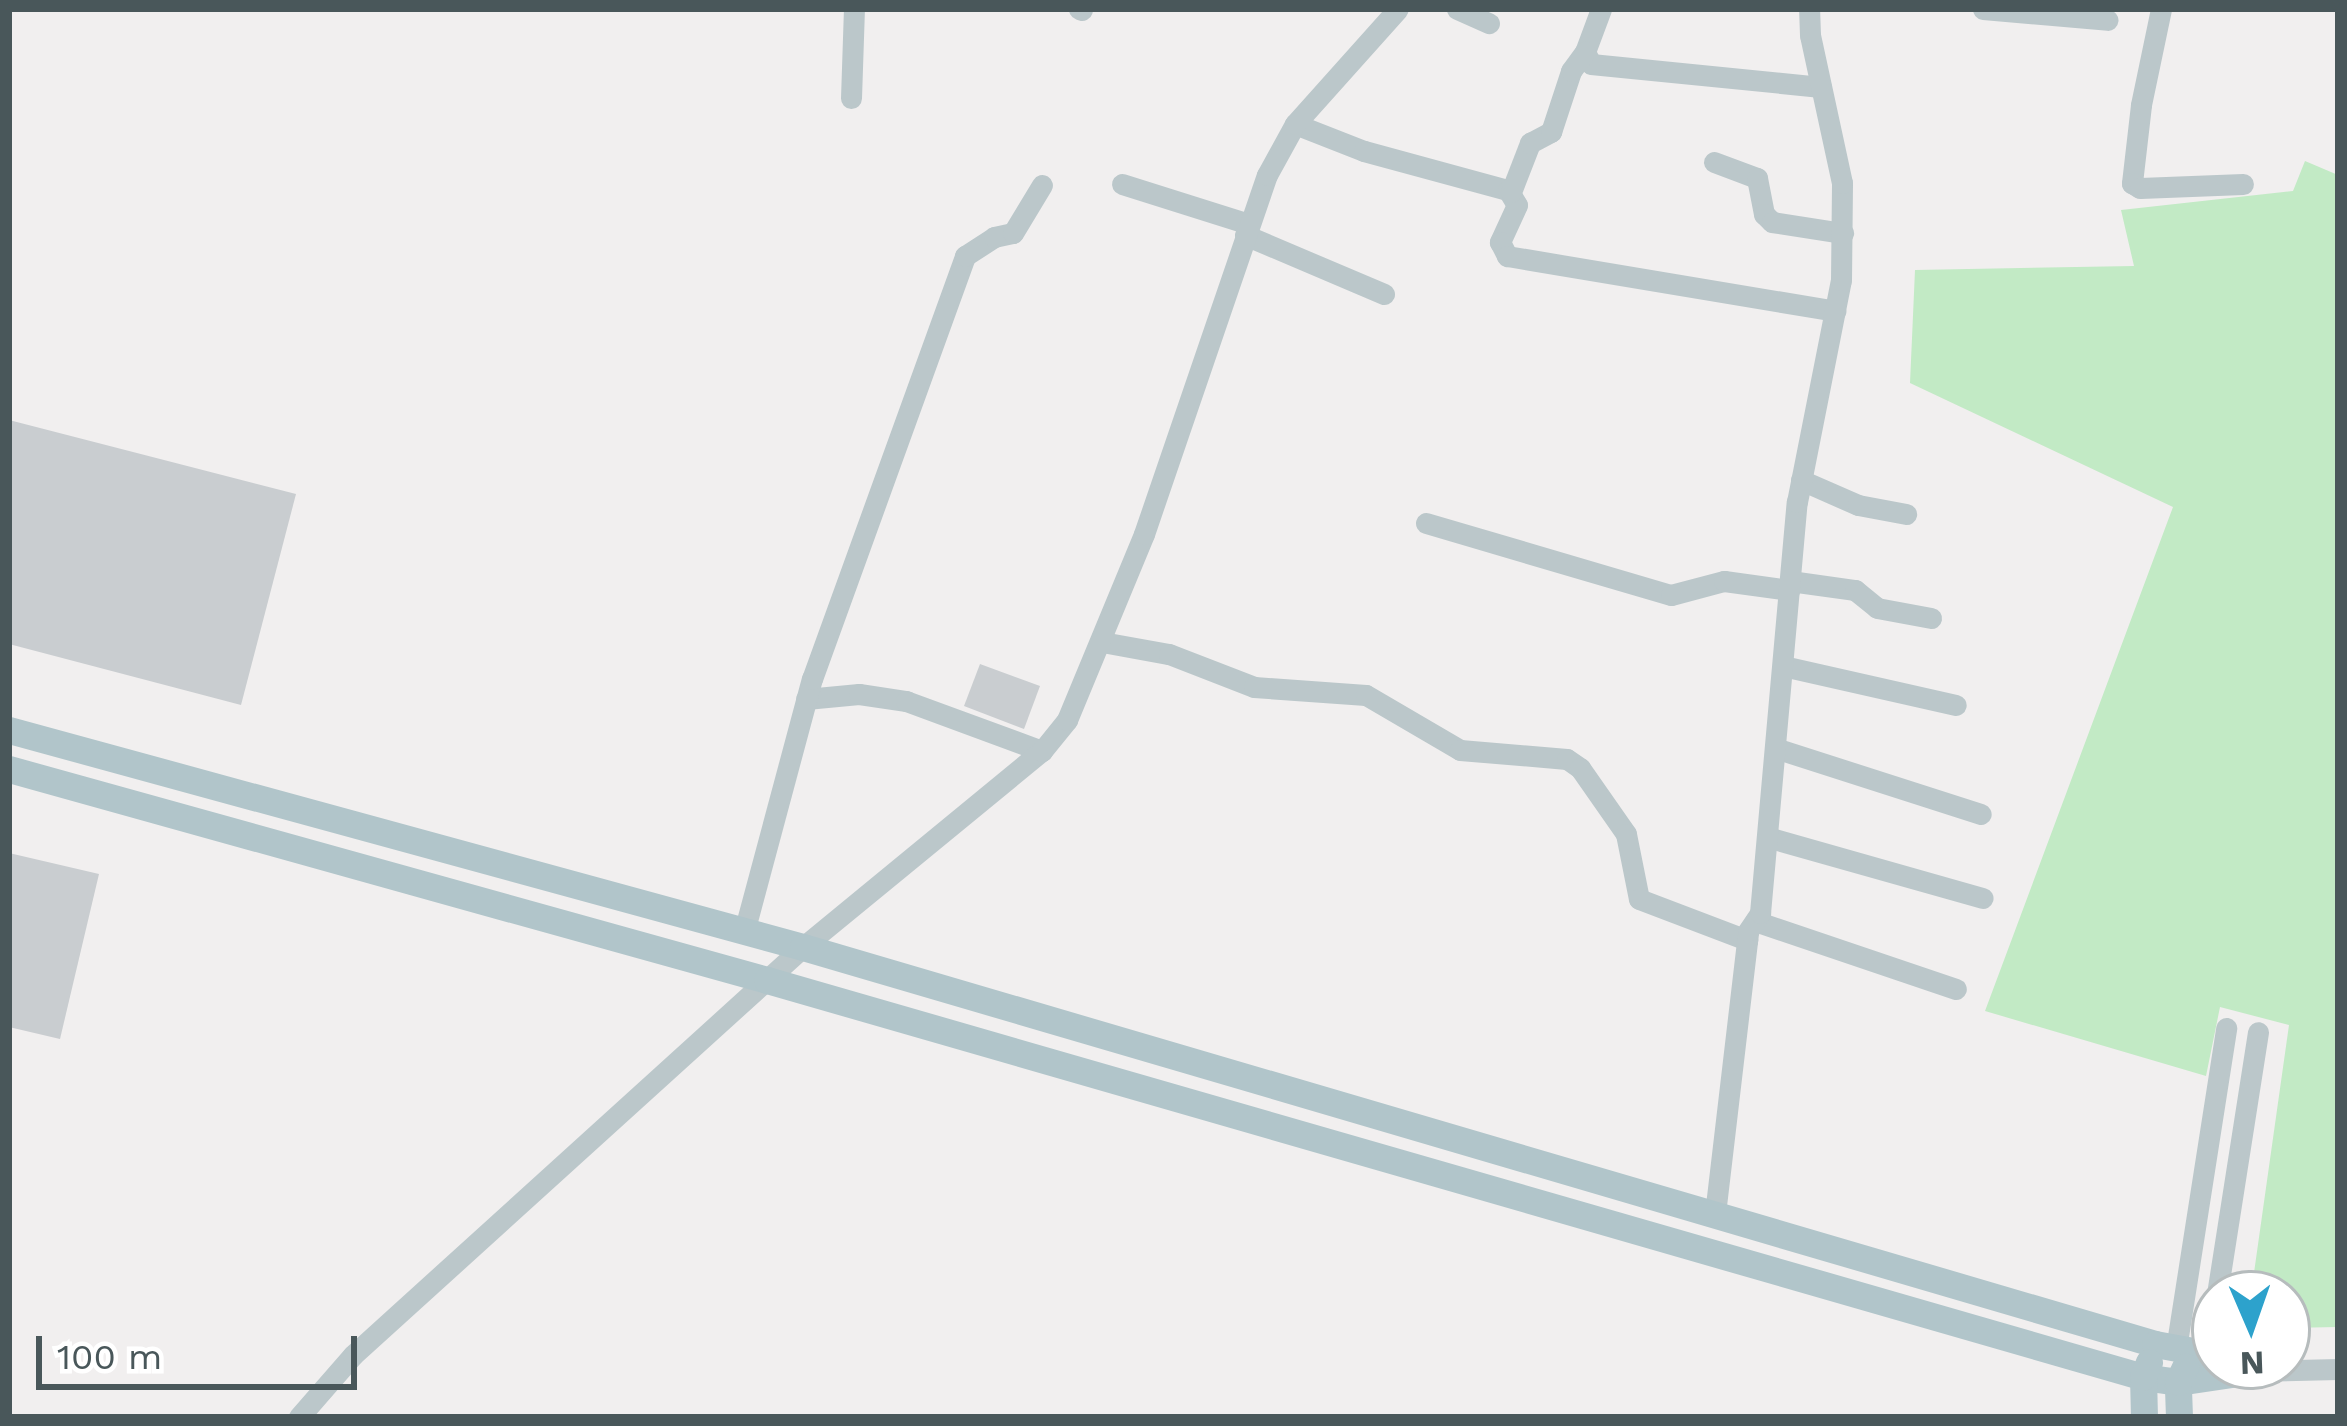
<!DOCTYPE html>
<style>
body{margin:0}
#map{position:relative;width:2347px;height:1426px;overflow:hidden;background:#f1efef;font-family:"Work Sans",sans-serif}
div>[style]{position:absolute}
.green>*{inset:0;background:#c2eac5}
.building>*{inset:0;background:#c9cdd0}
.minor>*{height:21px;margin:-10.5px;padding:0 10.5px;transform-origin:10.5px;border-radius:10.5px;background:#bbc7ca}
.major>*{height:27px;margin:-13.5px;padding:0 13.5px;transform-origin:13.5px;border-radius:13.5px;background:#b1c5ca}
span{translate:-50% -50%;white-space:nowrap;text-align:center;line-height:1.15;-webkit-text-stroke:9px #fff;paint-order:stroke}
.frame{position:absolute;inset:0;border:12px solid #49575a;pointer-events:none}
.north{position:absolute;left:2191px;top:1270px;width:120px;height:120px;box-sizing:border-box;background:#fff;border:3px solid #b6bcbd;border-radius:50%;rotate:178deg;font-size:33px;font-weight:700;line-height:48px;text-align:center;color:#49575a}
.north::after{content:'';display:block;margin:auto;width:42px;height:54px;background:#2da2cc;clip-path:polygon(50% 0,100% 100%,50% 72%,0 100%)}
.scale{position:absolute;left:36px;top:1336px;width:321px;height:54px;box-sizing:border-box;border:6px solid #49575a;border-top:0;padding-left:15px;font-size:36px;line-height:42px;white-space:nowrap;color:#49575a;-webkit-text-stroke:9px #fff;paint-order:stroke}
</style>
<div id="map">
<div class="green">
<i style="clip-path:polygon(2305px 161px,2338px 175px,2338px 1327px,2287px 1328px,2287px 1294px,2251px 1294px,2289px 1025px,2220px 1007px,2206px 1076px,1985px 1011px,2173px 507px,1910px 383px,1915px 270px,2134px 266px,2121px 210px,2293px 191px)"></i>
</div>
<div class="building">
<i style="clip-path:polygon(9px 420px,296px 494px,241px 705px,9px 644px)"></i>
<i style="clip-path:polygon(980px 664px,1040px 686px,1024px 729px,964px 706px)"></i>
<i style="clip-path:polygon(9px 853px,99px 874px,60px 1039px,9px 1027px)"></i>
</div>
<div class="minor">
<i style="left:1079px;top:9px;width:3px;rotate:18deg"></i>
<i style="left:1457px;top:9px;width:35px;rotate:24deg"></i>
<i style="left:1601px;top:9px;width:46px;rotate:110.4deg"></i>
<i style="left:1585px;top:52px;width:13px;rotate:63deg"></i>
<i style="left:1591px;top:64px;width:231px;rotate:5.7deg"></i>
<i style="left:1983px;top:9px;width:125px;rotate:5deg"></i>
<i style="left:2161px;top:9px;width:98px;rotate:101.8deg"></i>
<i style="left:2141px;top:105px;width:79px;rotate:96.6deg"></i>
<i style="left:2132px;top:183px;width:9px;rotate:32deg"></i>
<i style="left:2140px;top:188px;width:103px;rotate:-2.2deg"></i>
<i style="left:851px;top:98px;width:89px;rotate:-88.1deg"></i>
<i style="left:1295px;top:124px;width:74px;rotate:21.4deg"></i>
<i style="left:1364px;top:151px;width:149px;rotate:15.2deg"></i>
<i style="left:1508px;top:190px;width:17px;rotate:59deg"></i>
<i style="left:1517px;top:205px;width:41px;rotate:114.7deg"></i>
<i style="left:1500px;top:242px;width:16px;rotate:63deg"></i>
<i style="left:1507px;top:256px;width:333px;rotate:9.5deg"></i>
<i style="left:1714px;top:162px;width:46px;rotate:20.4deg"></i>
<i style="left:1757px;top:178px;width:37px;rotate:79deg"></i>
<i style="left:1764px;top:214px;width:11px;rotate:45deg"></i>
<i style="left:1772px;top:222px;width:72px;rotate:8.8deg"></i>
<i style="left:1122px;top:184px;width:133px;rotate:17.5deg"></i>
<i style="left:1511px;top:192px;width:53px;rotate:-68.8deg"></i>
<i style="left:1530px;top:143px;width:24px;rotate:-28deg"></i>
<i style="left:1551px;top:132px;width:64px;rotate:-71.8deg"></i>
<i style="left:1571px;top:71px;width:24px;rotate:-54deg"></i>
<i style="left:1245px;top:235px;width:151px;rotate:23deg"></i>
<i style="left:1801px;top:480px;width:62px;rotate:23.7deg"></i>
<i style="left:1858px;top:505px;width:49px;rotate:10.6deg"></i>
<i style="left:1426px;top:523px;width:255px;rotate:16.4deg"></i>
<i style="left:1671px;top:595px;width:55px;rotate:-14.8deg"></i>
<i style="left:1724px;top:581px;width:66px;rotate:7.9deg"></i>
<i style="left:1790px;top:581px;width:66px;rotate:7.9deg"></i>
<i style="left:1855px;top:590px;width:28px;rotate:39deg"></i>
<i style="left:1877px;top:608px;width:55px;rotate:10.5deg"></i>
<i style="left:1102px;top:642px;width:68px;rotate:10.2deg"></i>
<i style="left:1169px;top:654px;width:91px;rotate:21.2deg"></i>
<i style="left:1254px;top:687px;width:112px;rotate:4.1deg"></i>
<i style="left:1366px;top:695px;width:109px;rotate:30.3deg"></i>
<i style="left:1460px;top:750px;width:107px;rotate:4.8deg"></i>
<i style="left:1567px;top:759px;width:16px;rotate:35deg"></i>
<i style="left:1580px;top:768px;width:80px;rotate:55.1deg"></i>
<i style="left:1626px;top:834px;width:66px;rotate:78.7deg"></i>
<i style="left:1639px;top:899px;width:116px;rotate:20.8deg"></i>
<i style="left:1783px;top:666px;width:177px;rotate:12.7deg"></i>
<i style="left:806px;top:699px;width:53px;rotate:-5.4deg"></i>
<i style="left:859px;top:694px;width:48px;rotate:8.5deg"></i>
<i style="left:906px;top:701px;width:145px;rotate:20.2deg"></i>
<i style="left:1775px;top:748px;width:216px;rotate:17.8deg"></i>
<i style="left:1767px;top:837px;width:224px;rotate:15.8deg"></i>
<i style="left:1755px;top:921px;width:212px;rotate:18.7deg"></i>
<i style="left:744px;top:932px;width:262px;rotate:-75deg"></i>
<i style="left:812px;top:679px;width:450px;rotate:-70.1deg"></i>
<i style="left:965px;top:256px;width:35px;rotate:-33deg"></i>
<i style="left:994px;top:237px;width:19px;rotate:-12deg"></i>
<i style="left:1013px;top:233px;width:56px;rotate:-58.9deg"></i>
<i style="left:1715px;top:1214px;width:285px;rotate:-83.3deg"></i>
<i style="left:1748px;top:931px;width:22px;rotate:-56deg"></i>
<i style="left:1760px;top:913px;width:413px;rotate:-84.9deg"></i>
<i style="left:1797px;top:502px;width:226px;rotate:-78.8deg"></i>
<i style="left:1841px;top:280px;width:97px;rotate:-89.4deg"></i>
<i style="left:1842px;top:183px;width:151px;rotate:-102.2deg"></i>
<i style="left:1810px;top:35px;width:26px;rotate:-92deg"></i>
<i style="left:2217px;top:1294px;width:265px;rotate:-81.1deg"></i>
<i style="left:2176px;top:1349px;width:325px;rotate:-81.1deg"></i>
<i style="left:2208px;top:1354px;width:45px;rotate:-81deg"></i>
<i style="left:2252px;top:1371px;width:86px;rotate:-1.3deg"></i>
<i style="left:299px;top:1417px;width:82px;rotate:-48.9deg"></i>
<i style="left:353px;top:1355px;width:607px;rotate:-42.2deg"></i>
<i style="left:803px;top:947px;width:309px;rotate:-39.4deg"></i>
<i style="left:1042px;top:751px;width:40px;rotate:-51deg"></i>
<i style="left:1067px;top:720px;width:201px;rotate:-67.5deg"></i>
<i style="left:1144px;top:534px;width:379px;rotate:-71.1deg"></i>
<i style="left:1267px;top:175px;width:58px;rotate:-61.2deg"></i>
<i style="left:1295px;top:124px;width:154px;rotate:-48.2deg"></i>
</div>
<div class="major">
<i style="left:9px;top:730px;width:823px;rotate:15.29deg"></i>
<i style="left:803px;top:947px;width:1409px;rotate:16.36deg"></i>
<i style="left:2155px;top:1344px;width:61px;rotate:10.4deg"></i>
<i style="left:9px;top:769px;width:787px;rotate:15.56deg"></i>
<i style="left:767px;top:980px;width:1432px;rotate:16.09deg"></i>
<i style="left:2143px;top:1377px;width:35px;rotate:8deg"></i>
<i style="left:2178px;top:1382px;width:75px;rotate:-8.5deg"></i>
<i style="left:2144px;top:1417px;width:40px;rotate:-91.4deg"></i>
<i style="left:2143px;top:1377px;width:16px;rotate:-68deg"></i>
<i style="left:2179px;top:1417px;width:35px;rotate:-92deg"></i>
<i style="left:2178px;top:1382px;width:17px;rotate:-65deg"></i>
</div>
<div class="frame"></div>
<div class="north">N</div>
<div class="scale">100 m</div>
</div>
